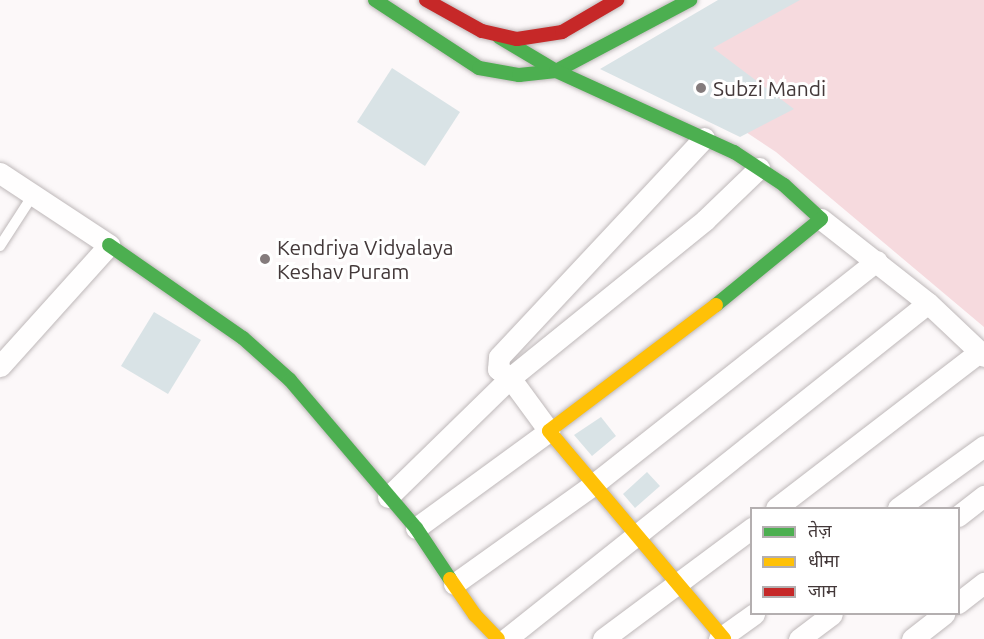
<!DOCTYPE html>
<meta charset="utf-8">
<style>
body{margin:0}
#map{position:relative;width:984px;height:639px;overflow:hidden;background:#fcf8f9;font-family:Ubuntu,"Noto Sans Devanagari",sans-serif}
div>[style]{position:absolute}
.green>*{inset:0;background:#f6dade}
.building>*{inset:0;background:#d9e3e6}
.roads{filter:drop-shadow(0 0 2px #beb8b9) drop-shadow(0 0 2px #beb8b9)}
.lane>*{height:10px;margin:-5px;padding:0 5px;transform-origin:5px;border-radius:5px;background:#fffefe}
.street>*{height:21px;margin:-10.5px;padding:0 10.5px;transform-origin:10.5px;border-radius:10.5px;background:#fffefe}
.fast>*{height:14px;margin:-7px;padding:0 7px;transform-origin:7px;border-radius:7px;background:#4caf50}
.slow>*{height:14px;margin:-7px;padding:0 7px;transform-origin:7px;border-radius:7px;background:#ffc107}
.jam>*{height:14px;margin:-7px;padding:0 7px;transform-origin:7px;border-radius:7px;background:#c62828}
.dots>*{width:16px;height:16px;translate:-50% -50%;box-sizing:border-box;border:3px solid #fff;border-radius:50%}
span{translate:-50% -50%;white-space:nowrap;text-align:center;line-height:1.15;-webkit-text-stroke:6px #fff;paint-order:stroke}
.poi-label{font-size:21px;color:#433839}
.left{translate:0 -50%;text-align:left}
.legend{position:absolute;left:750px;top:507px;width:210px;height:108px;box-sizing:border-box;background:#fff;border:2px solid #b4afb0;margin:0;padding:8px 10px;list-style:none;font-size:18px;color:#433839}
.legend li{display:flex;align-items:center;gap:12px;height:30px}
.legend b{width:30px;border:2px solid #b4afb0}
</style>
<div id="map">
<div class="green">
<i style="clip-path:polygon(770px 0,984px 0,984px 327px,776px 152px,675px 85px,667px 57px)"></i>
</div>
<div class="building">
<i style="clip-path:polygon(718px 0,800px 0,713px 48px,794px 109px,740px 137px,600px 69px)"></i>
<i style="clip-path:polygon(392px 68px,460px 112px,425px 166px,357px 122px)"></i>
<i style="clip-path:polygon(154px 312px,201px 340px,168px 394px,121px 366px)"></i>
<i style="clip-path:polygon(601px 417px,616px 436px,592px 456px,574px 435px)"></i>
<i style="clip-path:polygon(647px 472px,660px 486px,635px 508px,623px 494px)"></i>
</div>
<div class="roads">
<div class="lane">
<i style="left:0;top:246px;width:61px;rotate:-57.1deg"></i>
</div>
<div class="street">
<i style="left:0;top:173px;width:131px;rotate:33.4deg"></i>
<i style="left:109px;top:245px;width:163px;rotate:132deg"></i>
<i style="left:821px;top:219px;width:136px;rotate:38.1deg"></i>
<i style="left:928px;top:303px;width:77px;rotate:43.4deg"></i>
<i style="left:388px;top:497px;width:170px;rotate:-44.3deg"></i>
<i style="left:510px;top:378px;width:251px;rotate:-39deg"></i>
<i style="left:705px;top:220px;width:75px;rotate:-43.9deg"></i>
<i style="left:776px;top:508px;width:256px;rotate:-37.5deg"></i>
<i style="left:898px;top:508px;width:106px;rotate:-35.8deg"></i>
<i style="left:958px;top:516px;width:33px;rotate:-38deg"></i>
<i style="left:416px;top:528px;width:165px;rotate:-36.1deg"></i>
<i style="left:549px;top:431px;width:66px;rotate:-126.3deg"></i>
<i style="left:510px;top:378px;width:15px;rotate:-143deg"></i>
<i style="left:498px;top:369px;width:12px;rotate:-85deg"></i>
<i style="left:499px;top:357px;width:300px;rotate:-46.9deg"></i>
<i style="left:454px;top:584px;width:172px;rotate:-35.5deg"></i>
<i style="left:594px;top:484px;width:360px;rotate:-38.3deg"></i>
<i style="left:958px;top:603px;width:33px;rotate:-38deg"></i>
<i style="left:506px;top:639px;width:539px;rotate:-38.53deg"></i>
<i style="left:603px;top:639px;width:186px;rotate:-36.7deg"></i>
<i style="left:719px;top:639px;width:43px;rotate:-35.5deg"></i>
<i style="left:799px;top:639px;width:41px;rotate:-37.1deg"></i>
<i style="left:912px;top:639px;width:41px;rotate:-38deg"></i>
</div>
<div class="fast">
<i style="left:375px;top:0;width:124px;rotate:33.2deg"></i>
<i style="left:479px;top:68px;width:41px;rotate:9.9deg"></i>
<i style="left:519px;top:75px;width:37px;rotate:-6deg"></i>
<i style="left:556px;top:71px;width:152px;rotate:-27.9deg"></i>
<i style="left:499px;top:37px;width:66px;rotate:30.8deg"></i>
<i style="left:556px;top:71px;width:196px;rotate:24.5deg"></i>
<i style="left:734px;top:152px;width:60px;rotate:33.4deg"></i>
<i style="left:784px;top:185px;width:50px;rotate:42.6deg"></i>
<i style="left:821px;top:219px;width:136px;rotate:140.7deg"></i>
<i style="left:109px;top:245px;width:163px;rotate:34.8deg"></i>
<i style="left:243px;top:338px;width:63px;rotate:41.8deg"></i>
<i style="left:290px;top:380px;width:194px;rotate:49.6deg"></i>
<i style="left:416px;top:528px;width:61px;rotate:56.3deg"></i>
</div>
<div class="slow">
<i style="left:716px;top:305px;width:209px;rotate:143deg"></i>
<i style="left:549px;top:431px;width:272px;rotate:49.9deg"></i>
<i style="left:450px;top:579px;width:44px;rotate:55.2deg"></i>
<i style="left:475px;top:615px;width:33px;rotate:46deg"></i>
</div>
<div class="jam">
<i style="left:426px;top:0;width:64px;rotate:29deg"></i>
<i style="left:482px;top:31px;width:36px;rotate:13deg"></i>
<i style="left:517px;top:39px;width:46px;rotate:-8.8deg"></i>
<i style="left:562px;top:32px;width:64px;rotate:-30.2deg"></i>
</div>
</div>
<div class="dots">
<i style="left:701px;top:88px;background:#847b7c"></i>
<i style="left:265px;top:259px;background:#847b7c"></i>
</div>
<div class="poi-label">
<span class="left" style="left:713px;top:88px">Subzi Mandi</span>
<span class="left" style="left:277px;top:259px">Kendriya Vidyalaya<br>Keshav Puram</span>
</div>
<ul class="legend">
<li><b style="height:8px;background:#4caf50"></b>तेज़</li>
<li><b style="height:8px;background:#ffc107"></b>धीमा</li>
<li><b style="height:8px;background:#c62828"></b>जाम</li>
</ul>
</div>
